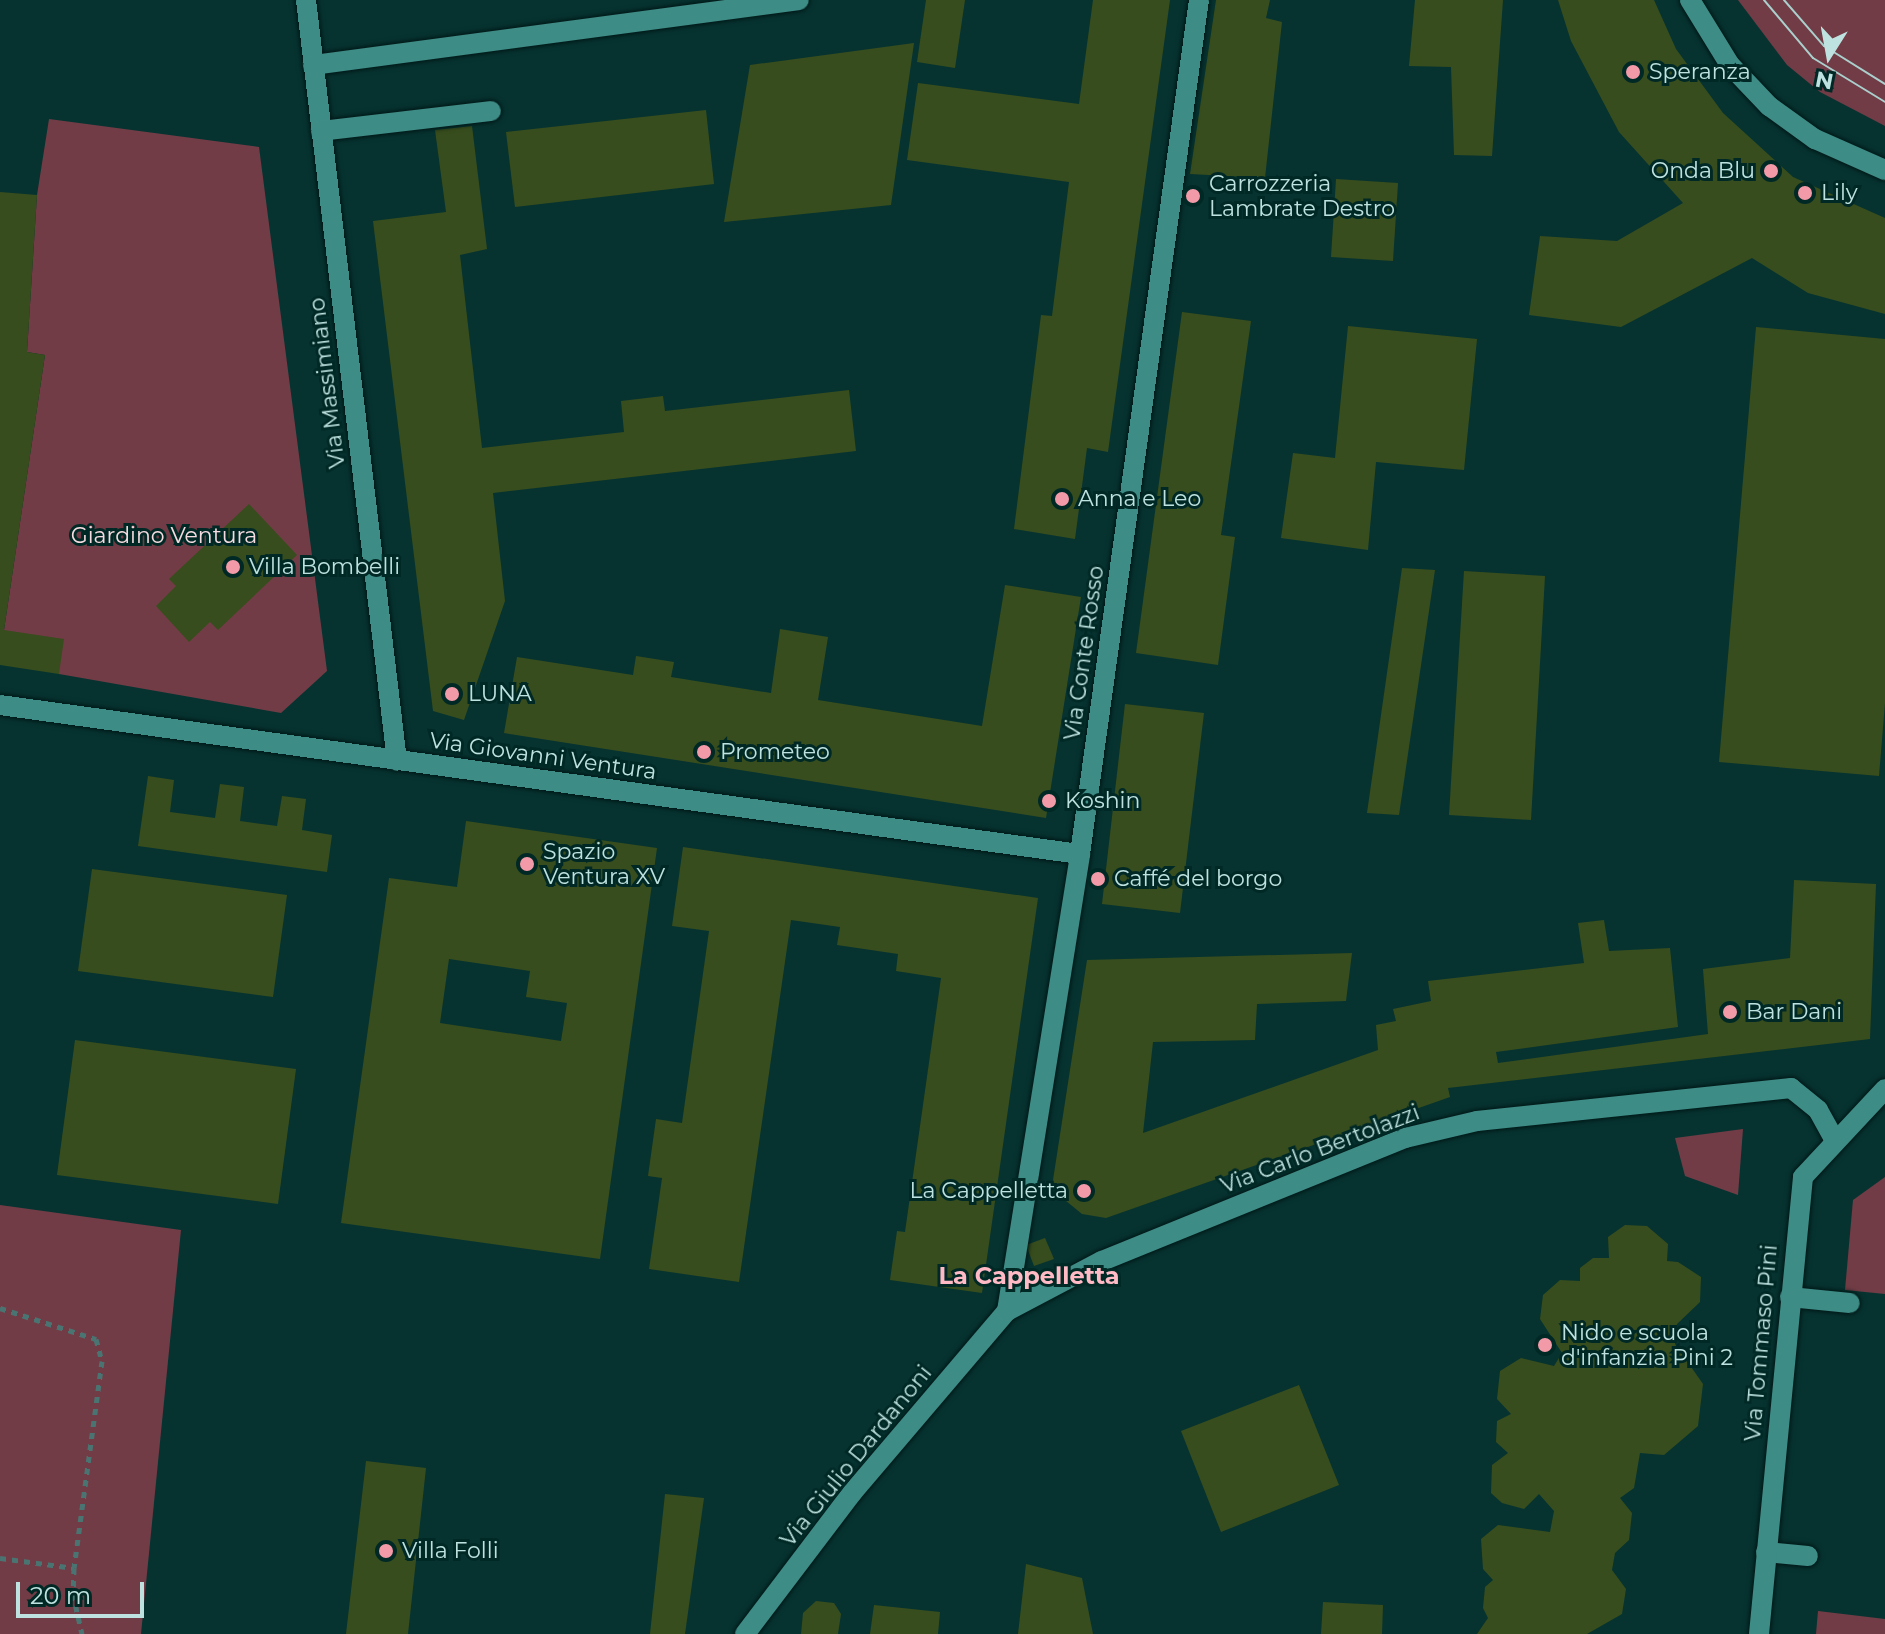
<!DOCTYPE html>
<meta charset="utf-8">
<style>
body{margin:0}
#map{position:relative;width:1885px;height:1634px;overflow:hidden;background:#063330;font-family:Montserrat,sans-serif}
div>[style]{position:absolute}
.green>*{inset:0;background:#713c46}
.building>*{inset:0;background:#384d1d}
.path>*{height:5px;margin-top:-2.5px;transform-origin:0;background:repeating-linear-gradient(90deg,#4a7471 0 6px,transparent 0 12px)}
.roads{filter:drop-shadow(0 0 2px #011817) drop-shadow(0 0 2px #011817)}
.minor>*{height:20px;margin:-10px;padding:0 10px;transform-origin:10px;border-radius:10px;background:#3e8c86}
.tram>*{height:2px;margin:-1px;padding:0 1px;transform-origin:1px;border-radius:1px;background:#aacfcc}
.dots>*{width:22px;height:22px;translate:-50% -50%;box-sizing:border-box;border:4px solid #002926;border-radius:50%}
span{translate:-50% -50%;white-space:nowrap;text-align:center;line-height:1.15;-webkit-text-stroke:6px #002926;paint-order:stroke}
.poi-label{font-size:22px;color:#bee2df}
.left{translate:0 -50%;text-align:left}
.right{translate:-100% -50%;text-align:right}
.street-label{font-size:22px;color:#bee2df}
.park-label{font-size:22px;color:#f6dce0}
.neighbourhood-label{font-size:24px;color:#ffbac5;font-weight:700}
.north{position:absolute;left:1789px;top:16px;width:80px;height:80px;-webkit-text-stroke:6px #002926;paint-order:stroke;rotate:191deg;font-size:22px;font-weight:700;line-height:32px;text-align:center;color:#bee2df}
.north::after{content:'';display:block;margin:auto;width:28px;height:36px;background:#bee2df;clip-path:polygon(50% 0,100% 100%,50% 72%,0 100%)}
.scale{position:absolute;left:16px;top:1582px;width:128px;height:36px;box-sizing:border-box;border:4px solid #bee2df;border-top:0;padding-left:10px;font-size:24px;line-height:28px;white-space:nowrap;color:#bee2df;-webkit-text-stroke:6px #002926;paint-order:stroke}
</style>
<div id="map">
<div class="green">
<i style="clip-path:polygon(1738px 0,1885px 0,1885px 126px,1820px 92px,1787px 65px)"></i>
<i style="clip-path:polygon(49px 119px,259px 147px,327px 671px,281px 713px,59px 674px,4px 630px,45px 355px,27px 352px,37px 195px)"></i>
<i style="clip-path:polygon(1743px 1129px,1738px 1195px,1685px 1176px,1675px 1138px)"></i>
<i style="clip-path:polygon(1885px 1177px,1885px 1294px,1845px 1290px,1853px 1200px)"></i>
<i style="clip-path:polygon(0 1205px,181px 1230px,141px 1634px,0 1634px)"></i>
<i style="clip-path:polygon(1818px 1611px,1885px 1619px,1885px 1634px,1816px 1634px)"></i>
</div>
<div class="building">
<i style="clip-path:polygon(926px 0,965px 0,955px 68px,917px 62px)"></i>
<i style="clip-path:polygon(1093px 0,1170px 0,1108px 452px,1087px 448px,1075px 539px,1014px 529px,1041px 315px,1052px 316px,1069px 182px,907px 160px,918px 83px,1079px 104px)"></i>
<i style="clip-path:polygon(1216px 0,1270px 0,1266px 18px,1282px 22px,1265px 178px,1190px 174px)"></i>
<i style="clip-path:polygon(1415px 0,1503px 0,1492px 156px,1454px 155px,1451px 67px,1409px 66px)"></i>
<i style="clip-path:polygon(1558px 0,1654px 0,1676px 49px,1723px 113px,1793px 177px,1885px 218px,1885px 314px,1808px 293px,1752px 258px,1621px 327px,1529px 315px,1540px 236px,1617px 241px,1683px 203px,1619px 132px,1571px 41px)"></i>
<i style="clip-path:polygon(914px 43px,891px 205px,724px 222px,750px 65px)"></i>
<i style="clip-path:polygon(706px 110px,714px 184px,515px 207px,506px 132px)"></i>
<i style="clip-path:polygon(472px 126px,487px 249px,460px 255px,482px 448px,624px 432px,621px 401px,663px 396px,665px 411px,849px 390px,856px 451px,493px 493px,505px 601px,464px 720px,433px 711px,373px 221px,446px 212px,435px 130px)"></i>
<i style="clip-path:polygon(1336px 179px,1398px 183px,1393px 261px,1331px 257px)"></i>
<i style="clip-path:polygon(0 192px,37px 195px,27px 352px,45px 355px,4px 630px,64px 639px,59px 674px,0 665px)"></i>
<i style="clip-path:polygon(1182px 312px,1251px 321px,1221px 535px,1235px 537px,1218px 665px,1136px 653px)"></i>
<i style="clip-path:polygon(1348px 326px,1477px 339px,1464px 470px,1376px 462px,1368px 550px,1281px 538px,1293px 453px,1335px 458px)"></i>
<i style="clip-path:polygon(1756px 327px,1885px 339px,1885px 703px,1879px 776px,1719px 762px)"></i>
<i style="clip-path:polygon(249px 504px,297px 555px,218px 630px,210px 622px,189px 642px,156px 606px,176px 586px,169px 579px)"></i>
<i style="clip-path:polygon(1402px 568px,1435px 570px,1399px 815px,1367px 813px)"></i>
<i style="clip-path:polygon(1464px 571px,1545px 576px,1531px 820px,1449px 815px)"></i>
<i style="clip-path:polygon(1005px 585px,1081px 597px,1046px 818px,504px 733px,517px 657px,633px 675px,636px 656px,674px 662px,671px 677px,771px 693px,780px 629px,828px 637px,818px 700px,982px 726px)"></i>
<i style="clip-path:polygon(1125px 704px,1204px 713px,1180px 913px,1102px 904px)"></i>
<i style="clip-path:polygon(148px 776px,174px 780px,170px 812px,215px 818px,220px 784px,244px 787px,240px 821px,277px 826px,282px 796px,306px 799px,302px 830px,332px 835px,327px 872px,138px 846px)"></i>
<i style="clip-path:polygon(evenodd,466px 821px,657px 848px,600px 1259px,341px 1223px,389px 878px,457px 887px,466px 821px,449px 959px,530px 971px,526px 997px,567px 1003px,561px 1041px,440px 1023px,449px 959px)"></i>
<i style="clip-path:polygon(683px 847px,1038px 898px,982px 1293px,890px 1280px,897px 1231px,905px 1232px,941px 978px,896px 971px,898px 954px,837px 945px,840px 927px,791px 920px,739px 1282px,649px 1269px,662px 1178px,648px 1176px,656px 1119px,682px 1123px,709px 931px,672px 926px)"></i>
<i style="clip-path:polygon(92px 869px,287px 895px,273px 997px,78px 971px)"></i>
<i style="clip-path:polygon(1794px 880px,1876px 884px,1870px 1039px,1448px 1088px,1450px 1097px,1106px 1218px,1082px 1214px,1060px 1196px,1053px 1180px,1087px 960px,1352px 953px,1346px 1001px,1257px 1004px,1255px 1040px,1153px 1042px,1143px 1133px,1378px 1050px,1376px 1025px,1396px 1021px,1393px 1009px,1431px 1001px,1428px 981px,1584px 963px,1578px 923px,1604px 920px,1609px 951px,1670px 948px,1678px 1027px,1496px 1052px,1498px 1063px,1708px 1034px,1703px 969px,1790px 958px)"></i>
<i style="clip-path:polygon(75px 1040px,296px 1069px,278px 1204px,57px 1175px)"></i>
<i style="clip-path:polygon(1625px 1225px,1647px 1226px,1668px 1244px,1667px 1261px,1678px 1262px,1701px 1277px,1700px 1302px,1677px 1324px,1675px 1344px,1703px 1384px,1698px 1426px,1664px 1455px,1640px 1453px,1634px 1488px,1620px 1498px,1632px 1513px,1629px 1540px,1615px 1553px,1612px 1570px,1626px 1589px,1622px 1614px,1587px 1634px,1477px 1634px,1488px 1618px,1483px 1608px,1485px 1587px,1493px 1580px,1483px 1569px,1481px 1539px,1498px 1525px,1550px 1532px,1554px 1511px,1539px 1494px,1524px 1509px,1502px 1503px,1491px 1493px,1492px 1465px,1508px 1453px,1496px 1442px,1497px 1421px,1511px 1414px,1497px 1399px,1500px 1371px,1521px 1358px,1554px 1366px,1562px 1353px,1540px 1319px,1543px 1295px,1560px 1280px,1580px 1281px,1580px 1268px,1593px 1258px,1609px 1258px,1608px 1237px)"></i>
<i style="clip-path:polygon(1045px 1238px,1054px 1259px,1034px 1266px,1026px 1245px)"></i>
<i style="clip-path:polygon(1299px 1385px,1339px 1485px,1221px 1532px,1181px 1431px)"></i>
<i style="clip-path:polygon(366px 1461px,426px 1468px,408px 1634px,346px 1634px)"></i>
<i style="clip-path:polygon(665px 1494px,704px 1498px,685px 1634px,650px 1634px)"></i>
<i style="clip-path:polygon(1026px 1564px,1082px 1578px,1093px 1634px,1018px 1634px)"></i>
<i style="clip-path:polygon(816px 1601px,834px 1603px,841px 1614px,838px 1634px,801px 1634px,803px 1613px)"></i>
<i style="clip-path:polygon(1323px 1602px,1383px 1605px,1382px 1634px,1321px 1634px)"></i>
<i style="clip-path:polygon(874px 1605px,940px 1612px,938px 1634px,870px 1634px)"></i>
</div>
<div class="path">
<i style="left:0;top:1308px;width:101px;rotate:17.9deg"></i>
<i style="left:96px;top:1339px;width:23px;rotate:75deg"></i>
<i style="left:102px;top:1361px;width:209px;rotate:97.7deg"></i>
<i style="left:74px;top:1568px;width:26px;rotate:92deg"></i>
<i style="left:73px;top:1594px;width:41px;rotate:77.3deg"></i>
<i style="left:0;top:1558px;width:75px;rotate:7.7deg"></i>
</div>
<div class="roads">
<div class="minor">
<i style="left:306px;top:0;width:766px;rotate:83.18deg"></i>
<i style="left:1690px;top:0;width:76px;rotate:58.4deg"></i>
<i style="left:1730px;top:65px;width:57px;rotate:46.4deg"></i>
<i style="left:1769px;top:106px;width:57px;rotate:35.7deg"></i>
<i style="left:1815px;top:139px;width:77px;rotate:23.9deg"></i>
<i style="left:313px;top:65px;width:490px;rotate:-7.6deg"></i>
<i style="left:321px;top:131px;width:171px;rotate:-6.7deg"></i>
<i style="left:0;top:705px;width:1090px;rotate:7.86deg"></i>
<i style="left:1790px;top:1297px;width:60px;rotate:5.7deg"></i>
<i style="left:1007px;top:1311px;width:463px;rotate:-80.9deg"></i>
<i style="left:1080px;top:854px;width:862px;rotate:-82.07deg"></i>
<i style="left:1766px;top:1552px;width:42px;rotate:5.4deg"></i>
<i style="left:745px;top:1634px;width:177px;rotate:-52.8deg"></i>
<i style="left:852px;top:1493px;width:239px;rotate:-49.6deg"></i>
<i style="left:1007px;top:1311px;width:107px;rotate:-27.8deg"></i>
<i style="left:1102px;top:1261px;width:327px;rotate:-22.1deg"></i>
<i style="left:1405px;top:1138px;width:74px;rotate:-13.3deg"></i>
<i style="left:1477px;top:1121px;width:316px;rotate:-6deg"></i>
<i style="left:1791px;top:1088px;width:35px;rotate:39deg"></i>
<i style="left:1818px;top:1110px;width:35px;rotate:61deg"></i>
<i style="left:1759px;top:1634px;width:459px;rotate:-84.5deg"></i>
<i style="left:1803px;top:1177px;width:120px;rotate:-47deg"></i>
</div>
</div>
<div class="tram">
<i style="left:1764px;top:0;width:76px;rotate:49.8deg"></i>
<i style="left:1813px;top:58px;width:84px;rotate:31.4deg"></i>
<i style="left:1784px;top:0;width:61px;rotate:49deg"></i>
<i style="left:1824px;top:46px;width:72px;rotate:31.9deg"></i>
</div>
<div class="dots">
<i style="left:1633px;top:72px;background:#f39aa9"></i>
<i style="left:1771px;top:171px;background:#f39aa9"></i>
<i style="left:1805px;top:193px;background:#f39aa9"></i>
<i style="left:1193px;top:196px;background:#f39aa9"></i>
<i style="left:1062px;top:499px;background:#f39aa9"></i>
<i style="left:233px;top:567px;background:#f39aa9"></i>
<i style="left:452px;top:694px;background:#f39aa9"></i>
<i style="left:704px;top:752px;background:#f39aa9"></i>
<i style="left:1049px;top:801px;background:#f39aa9"></i>
<i style="left:527px;top:864px;background:#f39aa9"></i>
<i style="left:1098px;top:879px;background:#f39aa9"></i>
<i style="left:1730px;top:1012px;background:#f39aa9"></i>
<i style="left:1084px;top:1191px;background:#f39aa9"></i>
<i style="left:1545px;top:1345px;background:#f39aa9"></i>
<i style="left:386px;top:1551px;background:#f39aa9"></i>
</div>
<div class="poi-label">
<span class="left" style="left:1649px;top:72px">Speranza</span>
<span class="right" style="left:1755px;top:171px">Onda Blu</span>
<span class="left" style="left:1209px;top:196px">Carrozzeria<br>Lambrate Destro</span>
<span class="left" style="left:1821px;top:193px">Lily</span>
<span class="left" style="left:1078px;top:499px">Anna e Leo</span>
<span class="left" style="left:249px;top:567px">Villa Bombelli</span>
<span class="left" style="left:468px;top:694px">LUNA</span>
<span class="left" style="left:720px;top:752px">Prometeo</span>
<span class="left" style="left:1065px;top:801px">Koshin</span>
<span class="left" style="left:543px;top:864px">Spazio<br>Ventura XV</span>
<span class="left" style="left:1114px;top:879px">Caffé del borgo</span>
<span class="left" style="left:1746px;top:1012px">Bar Dani</span>
<span class="right" style="left:1068px;top:1191px">La Cappelletta</span>
<span class="left" style="left:1561px;top:1345px">Nido e scuola<br>d'infanzia Pini 2</span>
<span class="left" style="left:402px;top:1551px">Villa Folli</span>
</div>
<div class="street-label">
<span style="left:327px;top:383px;rotate:-97deg">Via Massimiano</span>
<span style="left:1084px;top:653px;rotate:-82deg">Via Conte Rosso</span>
<span style="left:543px;top:756px;rotate:8deg">Via Giovanni Ventura</span>
<span style="left:1320px;top:1149px;rotate:-21deg">Via Carlo Bertolazzi</span>
<span style="left:1761px;top:1343px;rotate:-85deg">Via Tommaso Pini</span>
<span style="left:856px;top:1456px;rotate:-51deg">Via Giulio Dardanoni</span>
</div>
<div class="park-label">
<span style="left:164px;top:536px">Giardino Ventura</span>
</div>
<div class="neighbourhood-label">
<span style="left:1029px;top:1276px">La Cappelletta</span>
</div>
<div class="north">N</div>
<div class="scale">20 m</div>
</div>
